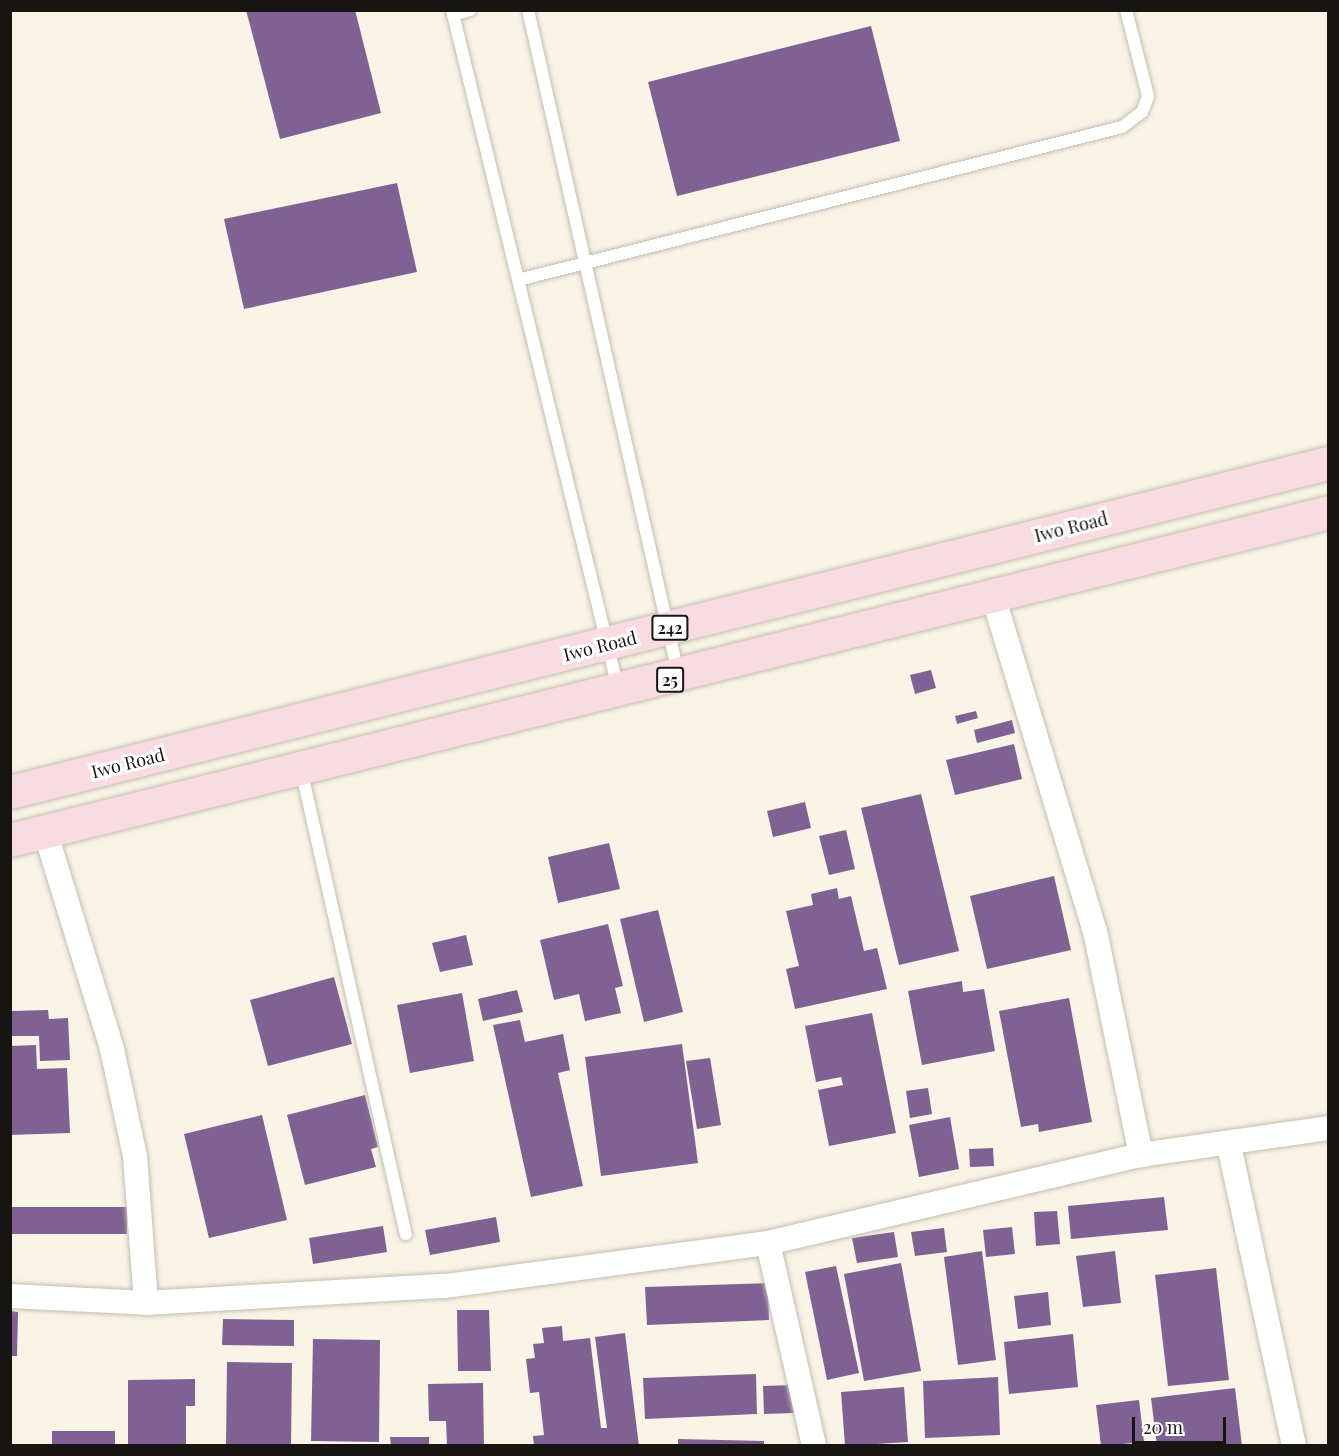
<!DOCTYPE html>
<style>
body{margin:0}
#map{position:relative;width:1339px;height:1456px;overflow:hidden;background:#f9f4e6;font-family:"Playfair Display",serif}
div>[style]{position:absolute}
.building>*{inset:0;background:#806194}
.roads{filter:drop-shadow(0 0 2px #c2beb1) drop-shadow(0 0 2px #c2beb1)}
.service>*{height:12px;margin:-6px;padding:0 6px;transform-origin:6px;border-radius:6px;background:#fff}
.minor>*{height:24px;margin:-12px;padding:0 12px;transform-origin:12px;border-radius:12px;background:#fff}
.primary>*{height:33px;margin:-16.5px;padding:0 16.5px;transform-origin:16.5px;border-radius:16.5px;background:#f8dce2}
span{translate:-50% -50%;white-space:nowrap;text-align:center;line-height:1.15;-webkit-text-stroke:6px #fff;paint-order:stroke}
.shield-label span{padding:2px 4px;background:#fff;border:2px solid;border-radius:4px;-webkit-text-stroke-width:0}
.shield-label{font-size:16px;color:#171511;font-weight:700}
.street-label{font-size:18px;color:#171511}
.frame{position:absolute;inset:0;border:12px solid #171511;pointer-events:none}
.scale{position:absolute;left:1132px;top:1417px;width:94px;height:27px;box-sizing:border-box;border:3px solid #171511;border-top:0;padding-left:8px;font-size:18px;line-height:21px;white-space:nowrap;color:#171511;-webkit-text-stroke:4px #fff;paint-order:stroke}
</style>
<div id="map">
<div class="building">
<i style="clip-path:polygon(246px 10px,355px 10px,381px 113px,280px 139px)"></i>
<i style="clip-path:polygon(871px 26px,900px 141px,677px 196px,648px 82px)"></i>
<i style="clip-path:polygon(397px 183px,417px 272px,244px 309px,224px 219px)"></i>
<i style="clip-path:polygon(931px 670px,936px 688px,915px 694px,910px 675px)"></i>
<i style="clip-path:polygon(976px 711px,978px 718px,957px 724px,955px 716px)"></i>
<i style="clip-path:polygon(1012px 720px,1015px 733px,977px 743px,974px 730px)"></i>
<i style="clip-path:polygon(1014px 744px,1022px 779px,955px 795px,946px 760px)"></i>
<i style="clip-path:polygon(921px 794px,959px 951px,899px 965px,861px 808px)"></i>
<i style="clip-path:polygon(805px 802px,811px 828px,773px 837px,767px 811px)"></i>
<i style="clip-path:polygon(846px 830px,855px 869px,829px 875px,819px 836px)"></i>
<i style="clip-path:polygon(609px 843px,620px 889px,558px 903px,548px 857px)"></i>
<i style="clip-path:polygon(1054px 876px,1071px 950px,987px 969px,970px 896px)"></i>
<i style="clip-path:polygon(837px 888px,839px 899px,851px 896px,864px 951px,877px 948px,887px 989px,795px 1009px,786px 969px,799px 966px,786px 911px,813px 905px,811px 894px)"></i>
<i style="clip-path:polygon(658px 910px,683px 1012px,644px 1022px,620px 919px)"></i>
<i style="clip-path:polygon(608px 924px,623px 986px,615px 988px,621px 1013px,585px 1021px,579px 994px,554px 1000px,540px 940px)"></i>
<i style="clip-path:polygon(466px 935px,473px 965px,440px 972px,432px 943px)"></i>
<i style="clip-path:polygon(334px 977px,352px 1044px,268px 1066px,250px 1000px)"></i>
<i style="clip-path:polygon(962px 981px,963px 992px,984px 989px,995px 1051px,922px 1065px,908px 991px)"></i>
<i style="clip-path:polygon(517px 990px,523px 1012px,483px 1021px,478px 999px)"></i>
<i style="clip-path:polygon(462px 993px,474px 1061px,410px 1073px,397px 1005px)"></i>
<i style="clip-path:polygon(1069px 998px,1092px 1122px,1039px 1132px,1038px 1124px,1021px 1127px,999px 1011px)"></i>
<i style="clip-path:polygon(48px 1010px,49px 1019px,68px 1018px,70px 1060px,40px 1061px,39px 1036px,12px 1036px,11px 1011px)"></i>
<i style="clip-path:polygon(872px 1013px,896px 1133px,829px 1146px,818px 1090px,843px 1085px,841px 1077px,816px 1082px,805px 1026px)"></i>
<i style="clip-path:polygon(520px 1020px,525px 1042px,563px 1034px,570px 1070px,558px 1073px,583px 1186px,531px 1197px,493px 1025px)"></i>
<i style="clip-path:polygon(682px 1044px,698px 1163px,601px 1176px,585px 1057px)"></i>
<i style="clip-path:polygon(36px 1045px,37px 1069px,67px 1068px,70px 1133px,10px 1135px,10px 1046px)"></i>
<i style="clip-path:polygon(710px 1058px,721px 1125px,697px 1129px,686px 1061px)"></i>
<i style="clip-path:polygon(928px 1088px,932px 1114px,910px 1118px,906px 1091px)"></i>
<i style="clip-path:polygon(365px 1095px,378px 1147px,371px 1149px,376px 1167px,305px 1185px,287px 1115px)"></i>
<i style="clip-path:polygon(262px 1115px,287px 1220px,209px 1238px,184px 1134px)"></i>
<i style="clip-path:polygon(950px 1117px,959px 1169px,919px 1177px,909px 1125px)"></i>
<i style="clip-path:polygon(993px 1148px,994px 1166px,970px 1167px,969px 1149px)"></i>
<i style="clip-path:polygon(1164px 1197px,1168px 1230px,1071px 1239px,1068px 1206px)"></i>
<i style="clip-path:polygon(10px 1207px,127px 1207px,127px 1234px,10px 1234px)"></i>
<i style="clip-path:polygon(1057px 1211px,1060px 1244px,1036px 1246px,1034px 1212px)"></i>
<i style="clip-path:polygon(496px 1217px,500px 1242px,430px 1255px,425px 1230px)"></i>
<i style="clip-path:polygon(383px 1226px,387px 1252px,313px 1264px,309px 1238px)"></i>
<i style="clip-path:polygon(1012px 1227px,1015px 1254px,986px 1257px,983px 1230px)"></i>
<i style="clip-path:polygon(944px 1228px,947px 1252px,915px 1256px,911px 1232px)"></i>
<i style="clip-path:polygon(894px 1232px,898px 1257px,857px 1263px,852px 1238px)"></i>
<i style="clip-path:polygon(982px 1251px,996px 1360px,958px 1365px,944px 1257px)"></i>
<i style="clip-path:polygon(1115px 1251px,1121px 1303px,1083px 1307px,1076px 1256px)"></i>
<i style="clip-path:polygon(901px 1263px,921px 1371px,864px 1381px,844px 1274px)"></i>
<i style="clip-path:polygon(836px 1266px,859px 1373px,827px 1380px,805px 1272px)"></i>
<i style="clip-path:polygon(1216px 1268px,1229px 1380px,1168px 1386px,1155px 1275px)"></i>
<i style="clip-path:polygon(768px 1283px,769px 1320px,647px 1325px,645px 1287px)"></i>
<i style="clip-path:polygon(1048px 1292px,1051px 1325px,1018px 1329px,1014px 1296px)"></i>
<i style="clip-path:polygon(457px 1310px,489px 1310px,491px 1371px,458px 1371px)"></i>
<i style="clip-path:polygon(10px 1311px,18px 1312px,17px 1356px,10px 1356px)"></i>
<i style="clip-path:polygon(223px 1319px,294px 1320px,294px 1346px,222px 1345px)"></i>
<i style="clip-path:polygon(562px 1326px,563px 1341px,590px 1338px,601px 1428px,607px 1428px,595px 1337px,625px 1333px,639px 1446px,534px 1446px,533px 1436px,544px 1435px,539px 1392px,530px 1393px,526px 1359px,535px 1358px,533px 1344px,544px 1343px,542px 1328px)"></i>
<i style="clip-path:polygon(1073px 1334px,1078px 1387px,1009px 1394px,1004px 1342px)"></i>
<i style="clip-path:polygon(313px 1339px,380px 1340px,379px 1442px,311px 1441px)"></i>
<i style="clip-path:polygon(227px 1362px,292px 1363px,291px 1446px,226px 1446px)"></i>
<i style="clip-path:polygon(756px 1374px,757px 1414px,645px 1419px,643px 1378px)"></i>
<i style="clip-path:polygon(998px 1377px,1000px 1435px,925px 1438px,923px 1381px)"></i>
<i style="clip-path:polygon(195px 1379px,195px 1406px,186px 1406px,186px 1446px,128px 1446px,128px 1380px)"></i>
<i style="clip-path:polygon(483px 1383px,484px 1446px,447px 1446px,446px 1421px,429px 1421px,428px 1384px)"></i>
<i style="clip-path:polygon(793px 1385px,794px 1413px,764px 1414px,763px 1386px)"></i>
<i style="clip-path:polygon(904px 1387px,908px 1442px,845px 1446px,841px 1392px)"></i>
<i style="clip-path:polygon(1235px 1388px,1242px 1446px,1157px 1446px,1151px 1398px)"></i>
<i style="clip-path:polygon(1139px 1400px,1144px 1442px,1101px 1446px,1096px 1405px)"></i>
<i style="clip-path:polygon(52px 1431px,115px 1431px,115px 1446px,52px 1446px)"></i>
<i style="clip-path:polygon(390px 1437px,429px 1437px,429px 1446px,391px 1446px)"></i>
<i style="clip-path:polygon(678px 1439px,764px 1441px,764px 1446px,678px 1446px)"></i>
</div>
<div class="roads">
<div class="service">
<i style="left:452px;top:10px;width:698px;rotate:76.24deg"></i>
<i style="left:528px;top:10px;width:680px;rotate:77.25deg"></i>
<i style="left:453px;top:15px;width:18px;rotate:-16deg"></i>
<i style="left:522px;top:279px;width:619px;rotate:-14.22deg"></i>
<i style="left:1122px;top:127px;width:25px;rotate:-37deg"></i>
<i style="left:1142px;top:112px;width:17px;rotate:-69deg"></i>
<i style="left:1148px;top:96px;width:89px;rotate:-104.3deg"></i>
<i style="left:301px;top:769px;width:477px;rotate:77.3deg"></i>
</div>
<div class="minor">
<i style="left:993px;top:596px;width:350px;rotate:73.1deg"></i>
<i style="left:1095px;top:931px;width:229px;rotate:78.4deg"></i>
<i style="left:45px;top:831px;width:228px;rotate:72.9deg"></i>
<i style="left:112px;top:1049px;width:109px;rotate:77.9deg"></i>
<i style="left:135px;top:1156px;width:147px;rotate:85.7deg"></i>
<i style="left:1229px;top:1145px;width:308px;rotate:77.8deg"></i>
<i style="left:768px;top:1243px;width:208px;rotate:77.2deg"></i>
<i style="left:10px;top:1296px;width:136px;rotate:2.9deg"></i>
<i style="left:146px;top:1303px;width:299px;rotate:-3.3deg"></i>
<i style="left:445px;top:1286px;width:326px;rotate:-7.6deg"></i>
<i style="left:768px;top:1243px;width:383px;rotate:-13.3deg"></i>
<i style="left:1141px;top:1155px;width:189px;rotate:-8.2deg"></i>
</div>
<div class="primary">
<i style="left:10px;top:792px;width:1358px;rotate:-14.02deg"></i>
<i style="left:10px;top:840px;width:1358px;rotate:-13.97deg"></i>
</div>
</div>
<div class="shield-label">
<span style="left:670px;top:628px">242</span>
<span style="left:670px;top:680px">25</span>
</div>
<div class="street-label">
<span style="left:1071px;top:527px;rotate:-14deg">Iwo Road</span>
<span style="left:600px;top:646px;rotate:-14deg">Iwo Road</span>
<span style="left:128px;top:763px;rotate:-14deg">Iwo Road</span>
</div>
<div class="frame"></div>
<div class="scale">20 m</div>
</div>
